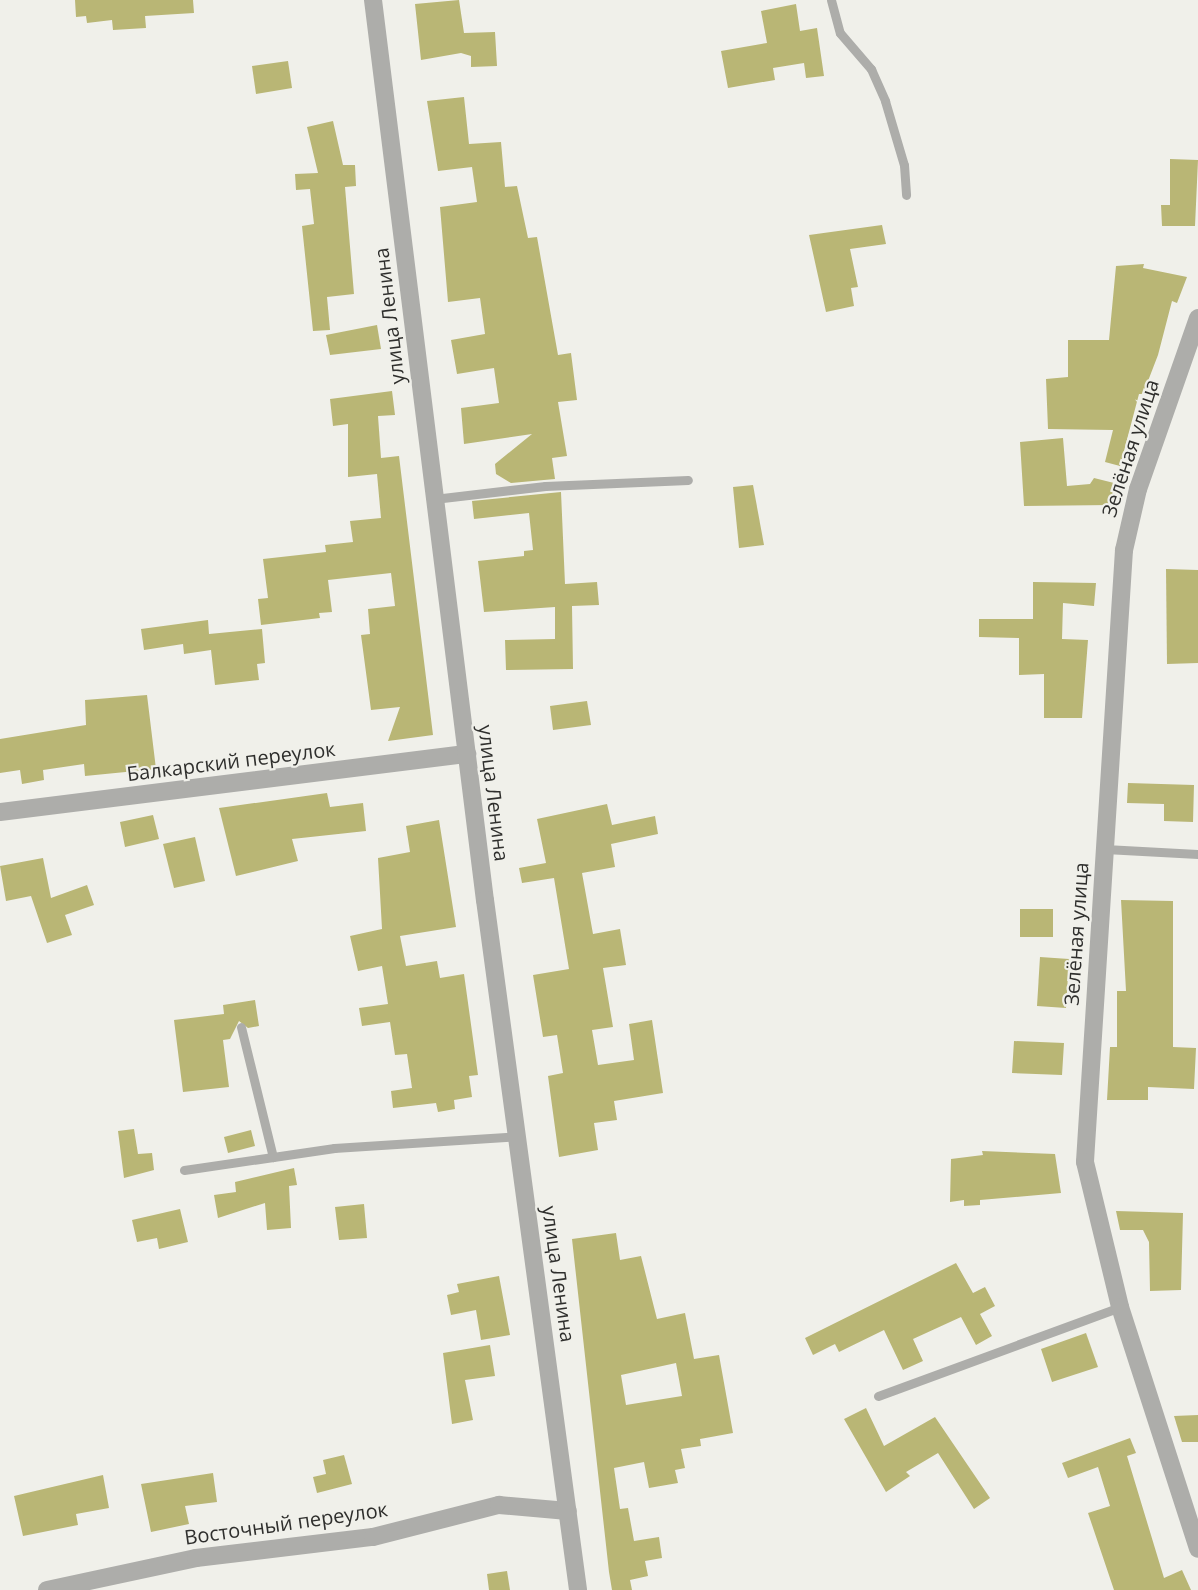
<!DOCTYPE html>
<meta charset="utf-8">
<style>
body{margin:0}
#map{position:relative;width:1198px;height:1590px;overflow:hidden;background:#f0f0ea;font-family:"Open Sans",sans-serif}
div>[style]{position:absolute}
.building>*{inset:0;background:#b9b675}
.service>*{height:9px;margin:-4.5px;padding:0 4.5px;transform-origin:4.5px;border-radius:4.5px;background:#adadaa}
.minor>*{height:18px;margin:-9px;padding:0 9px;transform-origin:9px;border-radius:9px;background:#adadaa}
.tertiary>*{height:18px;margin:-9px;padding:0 9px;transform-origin:9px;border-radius:9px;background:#adadaa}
span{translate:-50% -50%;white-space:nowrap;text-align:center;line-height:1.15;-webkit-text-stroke:4.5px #f0f0ea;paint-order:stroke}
.street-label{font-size:20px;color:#2f2f2d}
</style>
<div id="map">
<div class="building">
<i style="clip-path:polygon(75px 0,193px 0,194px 13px,145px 16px,146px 28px,113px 30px,112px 20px,87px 23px,86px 16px,76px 17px)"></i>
<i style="clip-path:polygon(459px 0,464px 33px,495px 32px,497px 66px,471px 67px,471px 56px,461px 53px,421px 60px,415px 4px)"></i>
<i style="clip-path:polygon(796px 4px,800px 31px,817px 28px,824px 76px,806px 78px,804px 63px,773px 68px,775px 80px,728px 88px,721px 51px,767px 43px,761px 11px)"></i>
<i style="clip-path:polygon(288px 61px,292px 88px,256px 94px,252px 66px)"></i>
<i style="clip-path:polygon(464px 97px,469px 144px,501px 142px,505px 187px,517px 186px,528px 238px,537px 237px,558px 355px,571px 353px,577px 400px,558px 402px,567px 456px,552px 458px,555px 479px,511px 483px,496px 474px,495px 464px,532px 434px,464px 444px,461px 408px,499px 403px,494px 368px,457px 374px,451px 340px,485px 334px,480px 298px,448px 302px,440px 207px,477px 202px,472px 167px,438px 171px,427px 101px)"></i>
<i style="clip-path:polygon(333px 121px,343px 165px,355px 165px,356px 186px,345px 187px,354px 294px,327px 297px,330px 330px,313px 331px,302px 226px,314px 224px,310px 189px,296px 190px,295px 174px,318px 173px,307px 127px)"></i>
<i style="clip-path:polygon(1170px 159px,1198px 160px,1195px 226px,1162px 226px,1161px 205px,1170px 205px)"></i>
<i style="clip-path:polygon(882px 225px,886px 244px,850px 249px,858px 287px,851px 288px,854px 306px,826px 312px,809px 235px)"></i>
<i style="clip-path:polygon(1144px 264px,1143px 268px,1187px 277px,1177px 303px,1172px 301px,1158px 355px,1143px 394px,1139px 394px,1120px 466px,1105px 462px,1113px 430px,1048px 429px,1046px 379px,1068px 377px,1068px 340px,1109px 340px,1116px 266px)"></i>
<i style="clip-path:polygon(377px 325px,381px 349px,330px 355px,326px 335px)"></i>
<i style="clip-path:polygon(392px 391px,395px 415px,378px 416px,381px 458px,399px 456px,433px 735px,388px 741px,400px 707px,371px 710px,361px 635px,370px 634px,368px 609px,395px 606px,391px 573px,328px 580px,332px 612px,319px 613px,320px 618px,261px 625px,258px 599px,268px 598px,263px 559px,326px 552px,325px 545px,353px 542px,350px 521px,381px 518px,377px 474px,348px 477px,348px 424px,333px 426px,330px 399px)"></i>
<i style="clip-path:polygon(1063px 438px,1067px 486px,1090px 484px,1094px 478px,1114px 483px,1111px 505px,1024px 506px,1020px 442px)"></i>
<i style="clip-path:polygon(753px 485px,764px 545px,739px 548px,733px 487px)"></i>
<i style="clip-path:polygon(561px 492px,565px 584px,597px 582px,599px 605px,572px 606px,573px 669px,506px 670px,505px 640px,555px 639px,555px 607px,484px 612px,478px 561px,524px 556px,524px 551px,533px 550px,529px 513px,474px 519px,472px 501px)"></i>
<i style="clip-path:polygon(1166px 569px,1198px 570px,1198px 663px,1167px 664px)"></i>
<i style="clip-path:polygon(1033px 582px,1096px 583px,1094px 606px,1063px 603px,1062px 639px,1088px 640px,1082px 718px,1044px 718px,1044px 674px,1019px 675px,1019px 638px,979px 637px,979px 619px,1033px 619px)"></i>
<i style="clip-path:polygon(208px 620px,209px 634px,262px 629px,265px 663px,257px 664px,259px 680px,215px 685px,211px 650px,184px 654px,183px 644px,144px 650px,141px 629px)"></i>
<i style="clip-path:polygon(147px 695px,156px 769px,85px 776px,84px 764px,43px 770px,44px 780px,22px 784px,20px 770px,0 773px,0 739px,86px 725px,85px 700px)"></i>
<i style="clip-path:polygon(587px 701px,591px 725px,553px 730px,550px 706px)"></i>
<i style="clip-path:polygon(1128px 783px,1194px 785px,1193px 822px,1164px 821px,1164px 804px,1127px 803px)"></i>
<i style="clip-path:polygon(327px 793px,330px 807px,363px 803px,366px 831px,292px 839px,298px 861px,236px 876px,219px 808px)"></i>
<i style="clip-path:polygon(607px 804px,612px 825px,655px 816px,658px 834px,611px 844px,615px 867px,582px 873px,593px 934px,620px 929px,626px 965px,603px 968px,613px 1027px,592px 1030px,598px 1065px,634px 1060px,629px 1024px,652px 1020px,663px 1093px,614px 1101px,617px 1120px,594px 1123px,598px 1150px,559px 1157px,548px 1076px,563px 1073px,557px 1035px,543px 1037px,533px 975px,569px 969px,554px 878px,522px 883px,519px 868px,546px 863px,537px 819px)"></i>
<i style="clip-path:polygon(153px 815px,159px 839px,125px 847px,120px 822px)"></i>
<i style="clip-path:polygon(439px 820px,456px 927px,400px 936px,406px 966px,437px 961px,440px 978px,464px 974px,478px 1075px,469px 1076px,472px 1097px,454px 1100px,455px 1109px,438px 1112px,436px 1103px,393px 1108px,391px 1091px,412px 1088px,407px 1054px,395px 1055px,390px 1022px,362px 1026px,359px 1008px,388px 1004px,382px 966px,358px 971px,350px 936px,382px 929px,378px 858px,410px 852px,406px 826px)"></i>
<i style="clip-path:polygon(195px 837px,205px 881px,174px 888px,163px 844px)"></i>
<i style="clip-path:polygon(43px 858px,51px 898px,87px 885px,94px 905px,65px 915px,72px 935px,47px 943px,31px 896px,6px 901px,0 866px)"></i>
<i style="clip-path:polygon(1121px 900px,1173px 901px,1173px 1047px,1196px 1048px,1194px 1089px,1148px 1087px,1148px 1100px,1107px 1100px,1110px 1047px,1117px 1047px,1117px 991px,1126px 991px)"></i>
<i style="clip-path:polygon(1020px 909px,1053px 909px,1053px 937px,1020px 937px)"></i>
<i style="clip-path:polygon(1040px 957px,1069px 959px,1066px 1008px,1037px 1006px)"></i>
<i style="clip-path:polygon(255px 1000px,259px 1026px,248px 1028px,239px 1021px,230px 1039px,223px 1040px,229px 1087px,183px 1092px,174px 1020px,224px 1014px,223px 1005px)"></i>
<i style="clip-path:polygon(1014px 1041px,1064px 1043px,1062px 1075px,1012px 1073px)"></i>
<i style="clip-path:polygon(134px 1129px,138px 1154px,152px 1153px,154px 1170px,124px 1178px,118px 1131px)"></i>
<i style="clip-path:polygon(251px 1130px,255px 1146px,228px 1153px,224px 1137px)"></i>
<i style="clip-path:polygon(982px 1151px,1055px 1154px,1061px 1193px,980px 1200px,980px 1205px,964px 1206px,964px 1200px,950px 1202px,951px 1159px,983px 1155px)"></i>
<i style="clip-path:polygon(294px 1168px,297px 1185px,289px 1186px,291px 1228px,267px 1230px,265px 1203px,218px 1218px,214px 1195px,236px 1192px,235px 1182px)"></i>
<i style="clip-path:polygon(364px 1204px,367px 1238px,339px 1240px,335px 1207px)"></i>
<i style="clip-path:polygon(180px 1209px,188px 1242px,159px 1249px,157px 1238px,137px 1242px,132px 1220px)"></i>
<i style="clip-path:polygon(1116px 1211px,1183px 1213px,1181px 1290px,1150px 1291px,1149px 1242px,1143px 1230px,1120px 1230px)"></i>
<i style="clip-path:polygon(evenodd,616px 1233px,620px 1260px,641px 1256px,657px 1319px,685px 1313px,694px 1359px,719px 1355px,733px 1433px,700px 1439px,701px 1446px,681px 1449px,685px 1468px,675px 1470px,678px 1483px,649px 1488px,644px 1462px,614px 1468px,620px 1509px,628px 1508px,634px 1541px,659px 1537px,662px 1558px,645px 1561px,648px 1576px,630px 1580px,632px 1590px,612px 1590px,609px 1572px,572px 1239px,616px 1233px,676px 1363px,682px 1396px,626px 1405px,621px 1375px,676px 1363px)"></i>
<i style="clip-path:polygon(956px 1263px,973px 1293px,985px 1287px,995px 1306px,980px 1314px,992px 1336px,976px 1345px,961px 1317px,913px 1339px,923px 1361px,903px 1370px,884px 1330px,839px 1352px,835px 1344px,813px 1355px,805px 1338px)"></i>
<i style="clip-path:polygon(499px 1276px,510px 1335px,481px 1340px,476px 1310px,451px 1315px,447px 1295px,459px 1292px,457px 1284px)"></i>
<i style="clip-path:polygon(1086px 1333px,1098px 1367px,1052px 1382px,1041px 1349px)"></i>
<i style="clip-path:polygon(490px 1345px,495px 1376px,465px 1380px,473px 1420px,452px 1424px,443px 1353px)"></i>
<i style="clip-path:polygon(866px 1408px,884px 1446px,935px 1417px,990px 1498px,974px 1509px,938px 1453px,906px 1472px,910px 1476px,886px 1492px,844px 1419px)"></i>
<i style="clip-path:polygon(1198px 1415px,1198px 1442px,1182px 1442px,1174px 1416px)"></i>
<i style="clip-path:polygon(1130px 1438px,1136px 1453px,1127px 1456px,1164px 1578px,1182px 1570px,1191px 1590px,1114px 1590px,1088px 1513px,1110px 1506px,1098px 1467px,1068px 1478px,1062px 1463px)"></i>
<i style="clip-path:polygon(344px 1455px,352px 1484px,317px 1493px,313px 1477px,326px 1474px,323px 1460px)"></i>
<i style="clip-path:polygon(213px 1473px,217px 1502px,185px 1506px,189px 1524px,151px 1532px,141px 1484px)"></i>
<i style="clip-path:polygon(103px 1475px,109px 1508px,76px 1514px,78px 1525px,23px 1536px,14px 1496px)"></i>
<i style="clip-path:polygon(507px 1571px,510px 1590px,489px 1590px,487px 1574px)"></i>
</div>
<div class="service">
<i style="left:831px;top:0;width:34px;rotate:75deg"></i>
<i style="left:840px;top:33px;width:48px;rotate:49.3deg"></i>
<i style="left:871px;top:69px;width:35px;rotate:66deg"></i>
<i style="left:885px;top:101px;width:67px;rotate:73.5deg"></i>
<i style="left:904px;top:165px;width:30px;rotate:86deg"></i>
<i style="left:434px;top:499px;width:112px;rotate:-6.7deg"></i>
<i style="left:545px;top:486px;width:143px;rotate:-2.4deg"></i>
<i style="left:1105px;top:849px;width:93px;rotate:3.1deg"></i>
<i style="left:241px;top:1027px;width:134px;rotate:76.2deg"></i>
<i style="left:184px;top:1170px;width:152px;rotate:-8.3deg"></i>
<i style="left:334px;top:1148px;width:184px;rotate:-3.7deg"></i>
<i style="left:878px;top:1396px;width:258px;rotate:-20.2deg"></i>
</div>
<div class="minor">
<i style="left:1198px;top:318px;width:181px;rotate:109.3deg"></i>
<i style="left:1138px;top:489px;width:63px;rotate:102.9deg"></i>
<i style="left:1124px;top:550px;width:613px;rotate:93.65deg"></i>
<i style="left:1085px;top:1162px;width:149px;rotate:76.4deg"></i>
<i style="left:1120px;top:1307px;width:254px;rotate:72.1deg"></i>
<i style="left:0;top:812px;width:471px;rotate:-7.1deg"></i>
<i style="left:47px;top:1590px;width:152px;rotate:-12.1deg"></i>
<i style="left:196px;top:1558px;width:178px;rotate:-6.8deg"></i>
<i style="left:373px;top:1537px;width:130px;rotate:-14.3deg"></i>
<i style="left:499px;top:1505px;width:69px;rotate:5deg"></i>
</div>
<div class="tertiary">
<i style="left:373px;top:0;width:907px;rotate:82.91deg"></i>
<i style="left:485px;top:900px;width:696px;rotate:82.32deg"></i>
</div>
<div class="street-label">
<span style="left:389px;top:316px;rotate:-97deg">улица Ленина</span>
<span style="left:1130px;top:448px;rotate:-72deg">Зелёная улица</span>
<span style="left:231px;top:761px;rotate:-7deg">Балкарский переулок</span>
<span style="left:494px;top:793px;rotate:83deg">улица Ленина</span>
<span style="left:1076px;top:934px;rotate:-86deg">Зелёная улица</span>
<span style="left:559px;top:1274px;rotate:82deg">улица Ленина</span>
<span style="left:286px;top:1523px;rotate:-8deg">Восточный переулок</span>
</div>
</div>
